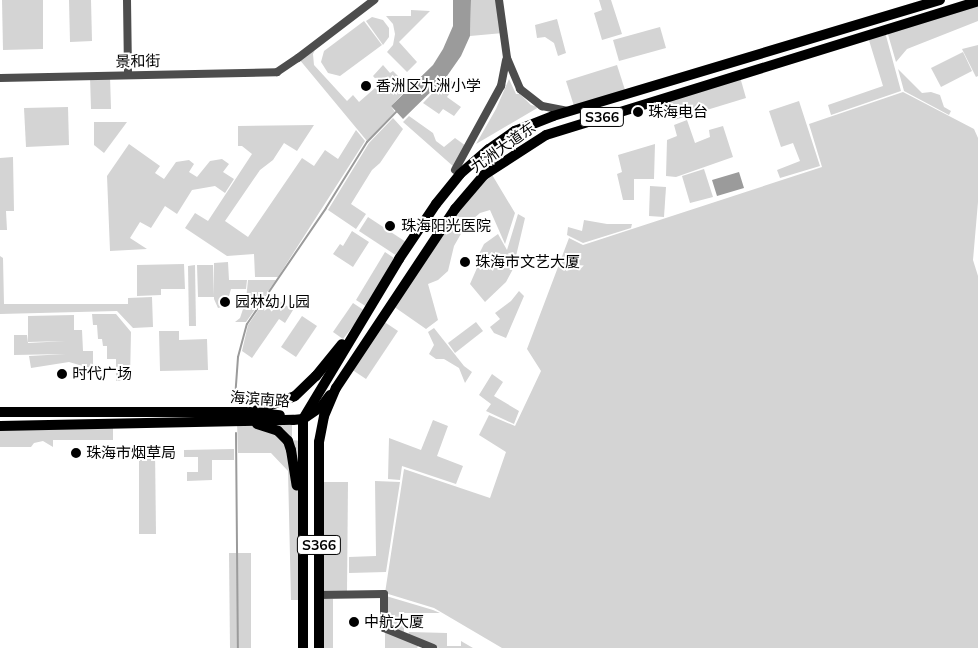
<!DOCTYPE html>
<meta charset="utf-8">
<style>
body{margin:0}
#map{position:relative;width:978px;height:648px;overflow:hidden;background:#fff;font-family:Mulish,"Noto Sans SC",sans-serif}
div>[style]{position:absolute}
.green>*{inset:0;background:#d4d4d4}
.water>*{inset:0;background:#9b9b9b}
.stream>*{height:2px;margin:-1px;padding:0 1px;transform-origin:1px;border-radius:1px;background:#9b9b9b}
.minor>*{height:8px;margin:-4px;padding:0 4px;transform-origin:4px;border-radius:4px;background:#4d4d4d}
.major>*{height:10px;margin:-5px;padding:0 5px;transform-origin:5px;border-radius:5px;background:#000}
.dots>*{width:14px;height:14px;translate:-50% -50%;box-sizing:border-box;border:2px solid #fff;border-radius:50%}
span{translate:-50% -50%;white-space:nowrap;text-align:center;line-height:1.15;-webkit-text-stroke:4px #fff;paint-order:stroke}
.shield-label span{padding:1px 4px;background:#fff;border:1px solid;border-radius:4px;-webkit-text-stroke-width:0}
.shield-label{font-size:14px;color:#000;font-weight:700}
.street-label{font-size:15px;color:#000}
.poi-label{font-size:15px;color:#000}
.left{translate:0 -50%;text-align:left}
</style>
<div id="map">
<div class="green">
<i style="clip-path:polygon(2px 0,43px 0,43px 49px,3px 50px)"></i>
<i style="clip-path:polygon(69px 0,91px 0,92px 41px,70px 42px)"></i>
<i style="clip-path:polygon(471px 0,499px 0,503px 33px,470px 36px)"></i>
<i style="clip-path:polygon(599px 0,611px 0,622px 34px,602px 40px,594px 13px,602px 10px)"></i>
<i style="clip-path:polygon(978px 3px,978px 21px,907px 49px,896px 62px,887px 31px)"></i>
<i style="clip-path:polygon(411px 10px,430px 11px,399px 42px,417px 62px,407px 72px,387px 52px,393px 45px,395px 34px,393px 24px,386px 16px,411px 16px)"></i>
<i style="clip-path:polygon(372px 17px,383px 20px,389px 28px,389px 37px,383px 45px,366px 21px)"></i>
<i style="clip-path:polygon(557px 19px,566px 53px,558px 56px,554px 43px,545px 37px,537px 38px,535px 25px)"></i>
<i style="clip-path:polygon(364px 21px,382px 45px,340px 76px,328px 73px,321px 62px,324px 51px)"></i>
<i style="clip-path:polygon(660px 27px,666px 48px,619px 61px,613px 40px)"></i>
<i style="clip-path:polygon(885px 32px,901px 91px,831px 115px,828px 105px,883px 86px,868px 37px)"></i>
<i style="clip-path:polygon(978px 45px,978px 76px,976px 77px,962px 49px)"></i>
<i style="clip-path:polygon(315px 50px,313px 54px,314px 65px,347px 101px,353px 95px,359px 102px,375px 88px,378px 90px,382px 86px,373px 76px,383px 65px,390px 73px,393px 71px,409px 87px,391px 106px,395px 112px,367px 141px,299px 59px)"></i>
<i style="clip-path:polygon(963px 52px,972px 71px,941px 87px,931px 68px)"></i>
<i style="clip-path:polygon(617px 65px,625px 90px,574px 106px,566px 81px)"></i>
<i style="clip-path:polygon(898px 69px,922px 93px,931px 92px,940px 95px,944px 107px,951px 111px,949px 115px,904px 91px)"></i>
<i style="clip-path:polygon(110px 76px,111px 109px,91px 109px,90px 77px)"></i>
<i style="clip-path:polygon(740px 77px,746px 98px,674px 120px,668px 100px)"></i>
<i style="clip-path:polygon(447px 78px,456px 84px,447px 97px,461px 107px,454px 116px,443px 109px,439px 114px,423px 103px)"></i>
<i style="clip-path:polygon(509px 79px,516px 94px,520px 94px,531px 105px,539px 107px,476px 144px,496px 109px)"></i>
<i style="clip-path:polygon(903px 92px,974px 129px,978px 138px,978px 202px,973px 260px,978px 276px,978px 648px,502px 648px,434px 608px,385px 593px,404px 469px,490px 498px,506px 452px,479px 435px,489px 415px,515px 426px,541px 371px,527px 349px,569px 238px,583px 245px,822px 167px,809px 124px)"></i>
<i style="clip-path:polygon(799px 101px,820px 166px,780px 178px,777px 170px,800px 161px,793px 143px,781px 147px,769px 111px)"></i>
<i style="clip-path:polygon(68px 107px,69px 145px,26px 147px,24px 108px)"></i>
<i style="clip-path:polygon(409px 116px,433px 133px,436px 141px,444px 147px,455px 138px,466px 146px,454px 167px,403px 122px)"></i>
<i style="clip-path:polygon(393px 118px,403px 129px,380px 163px,372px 170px,351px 204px,366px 214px,356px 229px,328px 210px,369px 143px)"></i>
<i style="clip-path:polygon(687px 120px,695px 143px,710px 137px,709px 130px,723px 126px,733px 157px,676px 177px,666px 176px,667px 140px,677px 136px,674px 125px)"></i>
<i style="clip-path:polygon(94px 122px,127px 122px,104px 153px,94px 145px)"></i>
<i style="clip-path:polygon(314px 125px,297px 151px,284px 143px,273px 160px,260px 170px,225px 221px,248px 237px,302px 158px,314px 166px,325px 150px,338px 159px,356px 130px,365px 141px,278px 277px,255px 277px,254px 254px,227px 256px,185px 228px,195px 213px,208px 221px,252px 154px,242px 146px,238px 146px,238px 126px)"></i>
<i style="clip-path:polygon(129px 144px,160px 166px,155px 173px,164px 179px,176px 162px,189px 160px,194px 164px,189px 172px,197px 177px,210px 161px,222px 159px,229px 164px,223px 172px,234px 179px,225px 193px,215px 186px,192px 190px,177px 214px,165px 206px,151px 228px,140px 222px,130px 238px,147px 249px,110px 251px,107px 176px)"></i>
<i style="clip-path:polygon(655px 144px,654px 179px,634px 179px,634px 200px,623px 200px,617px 174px,622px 172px,618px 155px)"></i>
<i style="clip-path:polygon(13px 157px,14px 211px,6px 211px,7px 230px,0 230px,0 158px)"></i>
<i style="clip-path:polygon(704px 169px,713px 197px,690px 203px,682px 176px)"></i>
<i style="clip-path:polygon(491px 173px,515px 213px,505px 244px,490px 210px,480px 213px,466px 225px,454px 246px,448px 271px,438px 280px,428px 284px,438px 320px,426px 329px,393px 306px,456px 210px)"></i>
<i style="clip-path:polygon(650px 186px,666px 187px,664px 217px,649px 216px)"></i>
<i style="clip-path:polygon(518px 214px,525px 218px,513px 269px,506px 282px,485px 302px,470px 284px,477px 268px,480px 252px,484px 244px,498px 234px,507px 250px)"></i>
<i style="clip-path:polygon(368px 217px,406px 242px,397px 256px,359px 231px)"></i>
<i style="clip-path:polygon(584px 220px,607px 224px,632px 224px,631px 228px,583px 243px,567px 235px,568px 227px,582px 231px)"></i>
<i style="clip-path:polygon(352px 231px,369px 242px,353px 267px,333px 254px,340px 244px,343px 246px)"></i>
<i style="clip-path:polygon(385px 252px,397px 260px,367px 307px,356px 300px)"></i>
<i style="clip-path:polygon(0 256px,3px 258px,4px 304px,128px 304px,128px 298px,152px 297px,153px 327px,133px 328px,117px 311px,0 314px)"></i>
<i style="clip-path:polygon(228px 262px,229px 280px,247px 280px,246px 289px,231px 289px,226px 306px,218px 308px,214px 299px,214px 263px)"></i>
<i style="clip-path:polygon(184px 264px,185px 289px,161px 289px,161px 295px,137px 296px,137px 265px)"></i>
<i style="clip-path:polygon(195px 265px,196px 326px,189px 326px,188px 266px)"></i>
<i style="clip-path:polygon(197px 265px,213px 265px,214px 297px,198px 297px)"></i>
<i style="clip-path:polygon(248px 280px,276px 280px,246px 322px,235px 322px,240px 318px,246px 300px)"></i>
<i style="clip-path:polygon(519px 291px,524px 296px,506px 338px,494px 333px,490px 327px,500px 319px,495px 313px,511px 301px)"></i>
<i style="clip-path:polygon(269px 294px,293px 310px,285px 323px,279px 319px,252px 358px,242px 351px,248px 325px)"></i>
<i style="clip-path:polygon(353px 303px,365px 311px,343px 339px,333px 332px)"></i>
<i style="clip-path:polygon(92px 314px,116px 314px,131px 332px,130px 380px,116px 381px,116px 359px,107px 359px,107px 346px,103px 346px,102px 339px,98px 339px,97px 325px,93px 325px)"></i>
<i style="clip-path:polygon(74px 315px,74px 330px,82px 330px,83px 351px,93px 351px,93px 369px,69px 362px,31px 368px,29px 356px,66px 354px,14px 355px,14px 335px,27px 335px,28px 343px,66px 341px,28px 342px,28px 316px)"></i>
<i style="clip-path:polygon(302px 316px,317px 326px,296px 357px,281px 347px)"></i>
<i style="clip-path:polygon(383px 321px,398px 331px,366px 379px,351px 369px)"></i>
<i style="clip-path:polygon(476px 322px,483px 331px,455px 353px,448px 343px)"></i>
<i style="clip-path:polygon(434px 328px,464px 366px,472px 372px,465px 383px,459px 368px,444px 359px,436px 359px,429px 354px,434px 345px,428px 332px)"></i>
<i style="clip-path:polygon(159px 331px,179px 331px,179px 340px,207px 339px,208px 370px,160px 371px)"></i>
<i style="clip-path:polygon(492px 374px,503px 382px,494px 396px,519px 411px,514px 424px,486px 411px,491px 404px,479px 395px)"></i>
<i style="clip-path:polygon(433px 420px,448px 426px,437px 456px,463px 466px,456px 484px,402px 466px,400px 480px,388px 479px,389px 438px,421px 450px)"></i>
<i style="clip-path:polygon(292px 421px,292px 440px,302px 441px,302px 600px,291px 600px,288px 471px,271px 453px,238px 453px,237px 422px)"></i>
<i style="clip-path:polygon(113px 425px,113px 440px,53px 440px,53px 447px,43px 441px,34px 443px,31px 447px,0 447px,0 427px)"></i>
<i style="clip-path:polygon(139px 449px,155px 449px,156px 534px,139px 534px)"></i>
<i style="clip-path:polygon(234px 449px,234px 460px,212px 460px,212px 480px,187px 481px,187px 472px,198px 472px,198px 457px,184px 457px,184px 450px)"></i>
<i style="clip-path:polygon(375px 481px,400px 482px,386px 572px,349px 573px,349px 557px,376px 556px)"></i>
<i style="clip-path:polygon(321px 482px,348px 482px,347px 592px,321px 592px)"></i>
<i style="clip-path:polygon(229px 553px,251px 553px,251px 648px,230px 648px)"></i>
<i style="clip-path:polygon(386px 596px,433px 610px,440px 613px,404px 613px,404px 634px,387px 626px)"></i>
<i style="clip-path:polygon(321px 599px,333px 599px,333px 648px,321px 648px)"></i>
<i style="clip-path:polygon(385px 631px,419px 645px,417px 648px,385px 648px)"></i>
<i style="clip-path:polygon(409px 632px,447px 633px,447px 646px,461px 646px,461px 641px,473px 648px,439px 648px,408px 635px)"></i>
</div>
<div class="water">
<i style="clip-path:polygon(453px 0,471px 0,470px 36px,461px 56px,447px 76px,403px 119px,391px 106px,433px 65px,443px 49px,453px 26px)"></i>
<i style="clip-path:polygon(739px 172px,744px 188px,717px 196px,712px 180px)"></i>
</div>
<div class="stream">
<i style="left:235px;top:399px;width:42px;rotate:-85.9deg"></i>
<i style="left:238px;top:357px;width:34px;rotate:-75deg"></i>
<i style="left:247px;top:324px;width:140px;rotate:-55.7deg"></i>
<i style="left:326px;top:208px;width:78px;rotate:-58.2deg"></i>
<i style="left:367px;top:142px;width:43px;rotate:-45.9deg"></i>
<i style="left:236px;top:433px;width:215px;rotate:89.5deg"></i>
</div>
<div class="minor">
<i style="left:127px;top:0;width:75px;rotate:89.2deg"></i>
<i style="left:499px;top:0;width:59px;rotate:82.1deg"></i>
<i style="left:507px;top:58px;width:34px;rotate:67deg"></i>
<i style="left:520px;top:89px;width:28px;rotate:38deg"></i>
<i style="left:542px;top:106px;width:25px;rotate:11deg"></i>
<i style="left:0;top:78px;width:277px;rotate:-1.2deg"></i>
<i style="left:277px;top:72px;width:25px;rotate:-34deg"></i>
<i style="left:298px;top:58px;width:96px;rotate:-37.3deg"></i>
<i style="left:455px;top:170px;width:96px;rotate:-61.3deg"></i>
<i style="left:501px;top:86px;width:26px;rotate:-79deg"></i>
<i style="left:319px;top:595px;width:65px;rotate:-0.9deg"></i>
<i style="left:384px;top:594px;width:34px;rotate:90deg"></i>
<i style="left:384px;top:628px;width:53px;rotate:22.2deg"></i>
</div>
<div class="major">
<i style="left:257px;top:410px;width:40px;rotate:-20.2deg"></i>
<i style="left:295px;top:396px;width:29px;rotate:-44deg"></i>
<i style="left:316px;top:376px;width:41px;rotate:-50.9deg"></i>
<i style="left:0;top:412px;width:249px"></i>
<i style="left:249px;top:412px;width:31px;rotate:6deg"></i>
<i style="left:257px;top:424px;width:22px;rotate:18deg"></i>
<i style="left:278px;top:431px;width:14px;rotate:45deg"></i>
<i style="left:288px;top:441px;width:9px;rotate:72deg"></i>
<i style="left:291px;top:450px;width:36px;rotate:81deg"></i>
<i style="left:0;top:426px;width:293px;rotate:-1.2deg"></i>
<i style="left:293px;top:420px;width:10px;rotate:-6deg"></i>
<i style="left:303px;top:419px;width:22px;rotate:-34deg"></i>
<i style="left:321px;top:407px;width:15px;rotate:-53deg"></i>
<i style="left:303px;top:648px;width:229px;rotate:-90deg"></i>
<i style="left:303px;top:419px;width:187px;rotate:-59deg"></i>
<i style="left:399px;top:259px;width:66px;rotate:-56.1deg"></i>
<i style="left:436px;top:204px;width:38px;rotate:-51deg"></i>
<i style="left:460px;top:174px;width:38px;rotate:-41deg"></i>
<i style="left:489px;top:149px;width:32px;rotate:-35deg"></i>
<i style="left:515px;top:131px;width:41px;rotate:-21.5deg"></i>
<i style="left:553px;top:116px;width:404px;rotate:-16.7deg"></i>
<i style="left:319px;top:648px;width:206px;rotate:-90deg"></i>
<i style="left:319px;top:442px;width:26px;rotate:-79deg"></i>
<i style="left:324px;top:416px;width:30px;rotate:-67deg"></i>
<i style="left:336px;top:388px;width:215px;rotate:-56.4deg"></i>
<i style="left:455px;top:209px;width:45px;rotate:-49.5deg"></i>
<i style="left:484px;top:175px;width:74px;rotate:-32.8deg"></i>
<i style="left:546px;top:135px;width:452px;rotate:-17.2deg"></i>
</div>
<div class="dots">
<i style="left:366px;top:86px;background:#000"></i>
<i style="left:638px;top:112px;background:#000"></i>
<i style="left:390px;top:226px;background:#000"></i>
<i style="left:465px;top:262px;background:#000"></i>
<i style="left:225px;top:302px;background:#000"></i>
<i style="left:62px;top:374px;background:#000"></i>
<i style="left:76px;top:453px;background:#000"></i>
<i style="left:354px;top:622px;background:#000"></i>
</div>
<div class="shield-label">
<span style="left:602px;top:117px">S366</span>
<span style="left:319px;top:545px">S366</span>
</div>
<div class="street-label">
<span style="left:138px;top:61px;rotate:-1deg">景和街</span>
<span style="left:503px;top:147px;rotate:-35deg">九洲大道东</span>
<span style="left:260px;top:399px;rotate:4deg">海滨南路</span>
</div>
<div class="poi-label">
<span class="left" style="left:376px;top:86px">香洲区九洲小学</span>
<span class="left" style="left:648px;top:112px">珠海电台</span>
<span class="left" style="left:401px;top:226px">珠海阳光医院</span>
<span class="left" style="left:475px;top:262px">珠海市文艺大厦</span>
<span class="left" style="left:235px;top:302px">园林幼儿园</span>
<span class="left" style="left:72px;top:374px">时代广场</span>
<span class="left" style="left:86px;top:453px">珠海市烟草局</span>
<span class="left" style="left:364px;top:622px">中航大厦</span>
</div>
</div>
